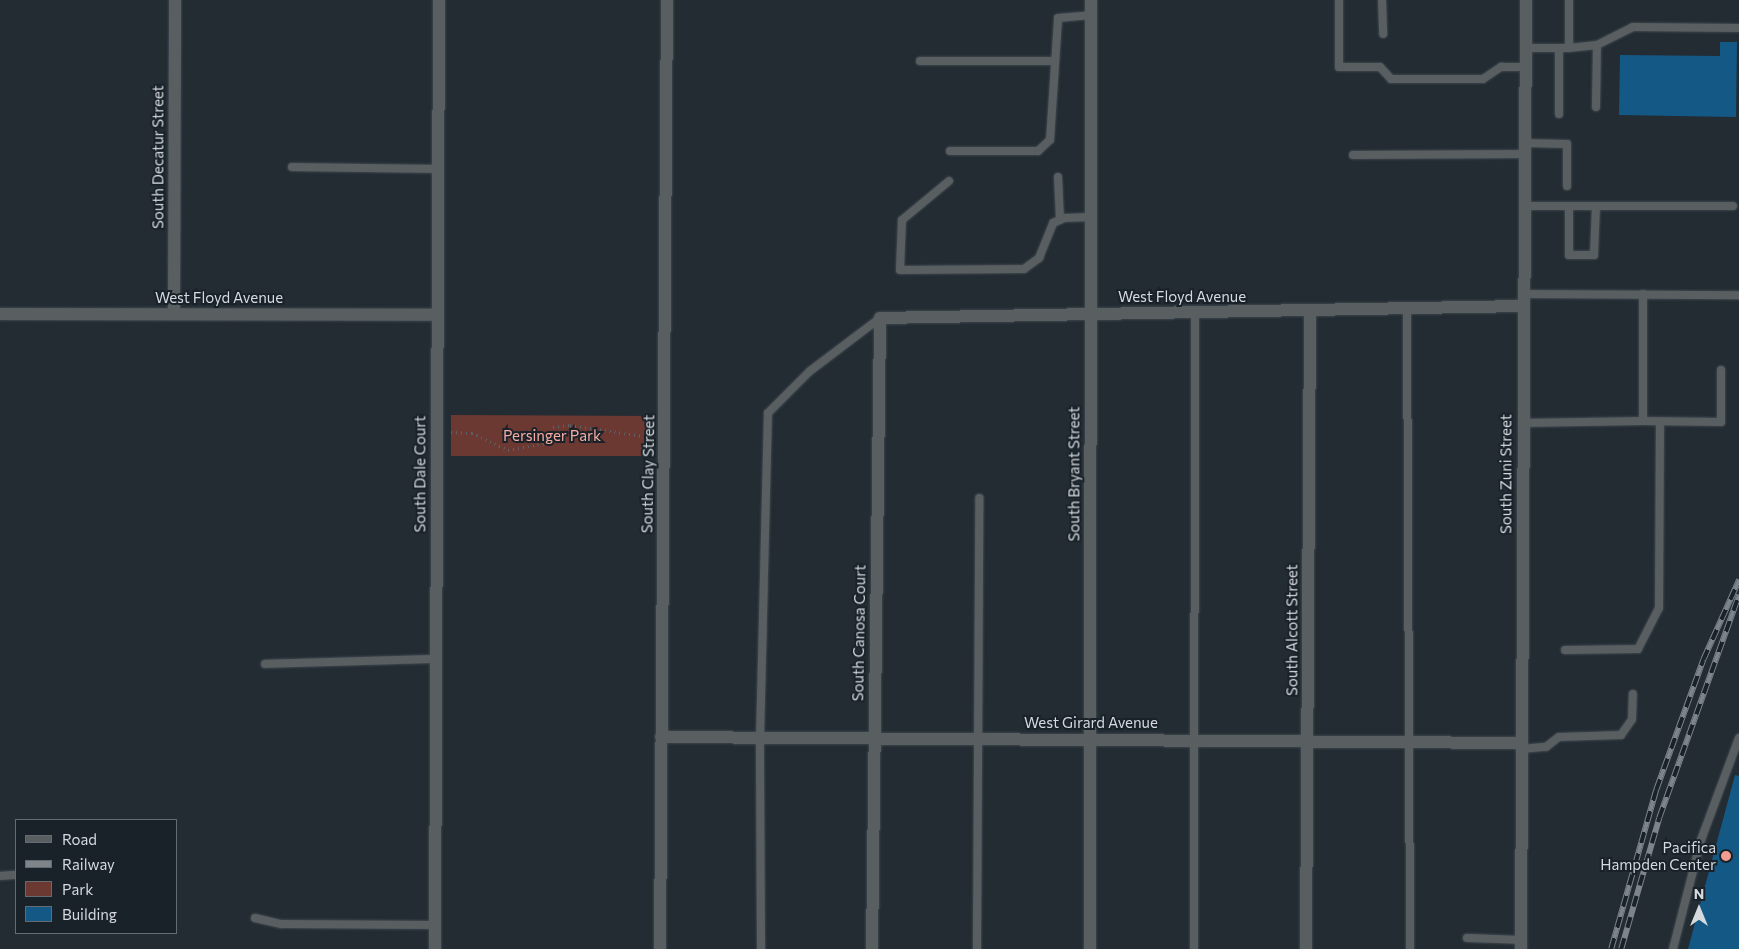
<!DOCTYPE html>
<style>
body{margin:0}
#map{position:relative;width:1739px;height:949px;overflow:hidden;background:#232c33;font-family:Commissioner,sans-serif}
div>[style]{position:absolute}
.green>*{inset:0;background:#6c3832}
.building>*{inset:0;background:#145986}
.path>*{height:2.5px;margin-top:-1.25px;transform-origin:0;background:repeating-linear-gradient(90deg,#5b6269 0 1px,transparent 0 5px)}
.roads{filter:drop-shadow(0 0 1px #3f484f) drop-shadow(0 0 1px #3f484f)}
.service>*{height:8px;margin:-4px;padding:0 4px;transform-origin:4px;border-radius:4px;background:#595e61}
.minor>*{height:12px;margin:-6px;padding:0 6px;transform-origin:6px;border-radius:6px;background:#595e61}
.rail>*{height:5.5px;margin-top:-2.75px;transform-origin:0;background:repeating-linear-gradient(90deg,#192229 0 11px,#7d848a 0 22px);box-sizing:border-box;border-block:1px solid #7d848a}
.dots>*{width:14px;height:14px;translate:-50% -50%;box-sizing:border-box;border:2px solid #192229;border-radius:50%}
span{translate:-50% -50%;white-space:nowrap;text-align:center;line-height:1.15;-webkit-text-stroke:4px #192229;paint-order:stroke}
.street-label{font-size:15px;color:#d5dadf}
.park-label{font-size:15px;color:#f9aca2}
.poi-label{font-size:15px;color:#d5dadf}
.right{translate:-100% -50%;text-align:right}
.legend{position:absolute;left:15px;top:819px;width:162px;height:115px;box-sizing:border-box;background:#192229;border:1px solid #646c72;margin:0;padding:6px 9px;list-style:none;font-size:15px;color:#d5dadf}
.legend li{display:flex;align-items:center;gap:10px;height:25px}
.legend b{width:25px;border:1px solid #646c72}
.north{position:absolute;left:1674px;top:884px;width:50px;height:50px;-webkit-text-stroke:4px #192229;paint-order:stroke;rotate:0deg;font-size:14px;font-weight:700;line-height:20px;text-align:center;color:#d5dadf}
.north::after{content:'';display:block;margin:auto;width:18px;height:22px;background:#d5dadf;clip-path:polygon(50% 0,100% 100%,50% 72%,0 100%)}
</style>
<div id="map">
<div class="green">
<i style="clip-path:polygon(451px 415px,653px 416px,652px 456px,451px 456px)"></i>
</div>
<div class="building">
<i style="clip-path:polygon(1720px 42px,1737px 42px,1736px 117px,1619px 115px,1620px 55px,1720px 56px)"></i>
<i style="clip-path:polygon(1735px 775px,1739px 776px,1739px 949px,1688px 949px)"></i>
</div>
<div class="path">
<i style="left:451px;top:432px;width:21px;rotate:3deg"></i>
<i style="left:472px;top:433px;width:40px;rotate:25deg"></i>
<i style="left:508px;top:450px;width:44px;rotate:-10.5deg"></i>
<i style="left:551px;top:442px;width:15px;rotate:-82deg"></i>
<i style="left:553px;top:427px;width:17px;rotate:-7deg"></i>
<i style="left:570px;top:425px;width:81px;rotate:8.5deg"></i>
</div>
<div class="roads">
<div class="service">
<i style="left:1339px;top:0;width:67px;rotate:90deg"></i>
<i style="left:1339px;top:67px;width:41px"></i>
<i style="left:1380px;top:67px;width:16px;rotate:47deg"></i>
<i style="left:1391px;top:79px;width:92px"></i>
<i style="left:1483px;top:79px;width:22px;rotate:-34deg"></i>
<i style="left:1501px;top:67px;width:24px"></i>
<i style="left:1382px;top:0;width:34px;rotate:88deg"></i>
<i style="left:1526px;top:48px;width:43px"></i>
<i style="left:1569px;top:48px;width:48px;rotate:-90deg"></i>
<i style="left:1569px;top:48px;width:28px;rotate:-6deg"></i>
<i style="left:1597px;top:45px;width:40px;rotate:-26.6deg"></i>
<i style="left:1633px;top:27px;width:106px;rotate:0.5deg"></i>
<i style="left:920px;top:61px;width:135px"></i>
<i style="left:1596px;top:107px;width:62px;rotate:-89.1deg"></i>
<i style="left:1559px;top:114px;width:66px;rotate:-90deg"></i>
<i style="left:1525px;top:143px;width:42px;rotate:1.4deg"></i>
<i style="left:1567px;top:144px;width:42px;rotate:90deg"></i>
<i style="left:950px;top:151px;width:88px"></i>
<i style="left:1038px;top:151px;width:16px;rotate:-43deg"></i>
<i style="left:1050px;top:140px;width:122px;rotate:-86.2deg"></i>
<i style="left:1058px;top:18px;width:33px;rotate:-5deg"></i>
<i style="left:1353px;top:155px;width:172px;rotate:-0.3deg"></i>
<i style="left:292px;top:167px;width:146px;rotate:0.8deg"></i>
<i style="left:1058px;top:177px;width:43px;rotate:87.3deg"></i>
<i style="left:949px;top:181px;width:61px;rotate:140.3deg"></i>
<i style="left:902px;top:220px;width:50px;rotate:92.3deg"></i>
<i style="left:900px;top:270px;width:124px;rotate:-0.5deg"></i>
<i style="left:1024px;top:269px;width:19px;rotate:-36deg"></i>
<i style="left:1039px;top:258px;width:38px;rotate:-68deg"></i>
<i style="left:1053px;top:223px;width:12px;rotate:-24deg"></i>
<i style="left:1064px;top:218px;width:27px;rotate:-2deg"></i>
<i style="left:1524px;top:206px;width:209px"></i>
<i style="left:1569px;top:206px;width:49px;rotate:90deg"></i>
<i style="left:1569px;top:255px;width:25px"></i>
<i style="left:1594px;top:255px;width:49px;rotate:-87.7deg"></i>
<i style="left:1523px;top:294px;width:216px;rotate:0.3deg"></i>
<i style="left:1407px;top:309px;width:640px;rotate:89.73deg"></i>
<i style="left:1643px;top:421px;width:78px;rotate:0.7deg"></i>
<i style="left:1721px;top:422px;width:52px;rotate:-90deg"></i>
<i style="left:1522px;top:423px;width:121px;rotate:-0.9deg"></i>
<i style="left:1643px;top:421px;width:127px;rotate:-90deg"></i>
<i style="left:1565px;top:650px;width:73px;rotate:-0.8deg"></i>
<i style="left:1638px;top:649px;width:46px;rotate:-62.9deg"></i>
<i style="left:1659px;top:608px;width:186px;rotate:-89.7deg"></i>
<i style="left:265px;top:664px;width:171px;rotate:-1.7deg"></i>
<i style="left:1521px;top:749px;width:25px;rotate:-5deg"></i>
<i style="left:1546px;top:747px;width:16px;rotate:-38deg"></i>
<i style="left:1559px;top:737px;width:62px;rotate:-1.8deg"></i>
<i style="left:1621px;top:735px;width:19px;rotate:-55deg"></i>
<i style="left:1632px;top:719px;width:25px;rotate:-88deg"></i>
<i style="left:0;top:876px;width:16px;rotate:-4deg"></i>
<i style="left:255px;top:918px;width:27px;rotate:13deg"></i>
<i style="left:281px;top:924px;width:154px;rotate:0.4deg"></i>
<i style="left:1467px;top:938px;width:54px;rotate:2.1deg"></i>
<i style="left:761px;top:949px;width:210px;rotate:-90.3deg"></i>
<i style="left:760px;top:739px;width:326px;rotate:-88.6deg"></i>
<i style="left:768px;top:413px;width:59px;rotate:-45deg"></i>
<i style="left:810px;top:371px;width:88px;rotate:-37.1deg"></i>
<i style="left:977px;top:949px;width:451px;rotate:-89.7deg"></i>
<i style="left:1194px;top:949px;width:636px;rotate:-89.91deg"></i>
<i style="left:1673px;top:949px;width:113px;rotate:-75.6deg"></i>
<i style="left:1701px;top:840px;width:109px;rotate:-69.6deg"></i>
</div>
<div class="minor">
<i style="left:0;top:314px;width:437px;rotate:0.1deg"></i>
<i style="left:174px;top:314px;width:314px;rotate:-89.8deg"></i>
<i style="left:661px;top:737px;width:860px;rotate:0.4deg"></i>
<i style="left:435px;top:949px;width:949px;rotate:-89.76deg"></i>
<i style="left:660px;top:949px;width:949px;rotate:-89.58deg"></i>
<i style="left:872px;top:949px;width:631px;rotate:-89.27deg"></i>
<i style="left:880px;top:318px;width:643px;rotate:-1.07deg"></i>
<i style="left:1090px;top:949px;width:949px;rotate:-89.94deg"></i>
<i style="left:1306px;top:949px;width:637px;rotate:-89.64deg"></i>
<i style="left:1521px;top:949px;width:949px;rotate:-89.7deg"></i>
</div>
</div>
<div class="rail">
<i style="left:1611px;top:949px;width:165px;rotate:-74.2deg"></i>
<i style="left:1656px;top:790px;width:138px;rotate:-70.1deg"></i>
<i style="left:1703px;top:660px;width:88px;rotate:-65.8deg"></i>
<i style="left:1621px;top:949px;width:136px;rotate:-73.8deg"></i>
<i style="left:1659px;top:818px;width:237px;rotate:-70.3deg"></i>
</div>
<div class="dots">
<i style="left:1726px;top:856px;background:#f59c91"></i>
</div>
<div class="street-label">
<span style="left:158px;top:157px;rotate:-90deg">South Decatur Street</span>
<span style="left:1182px;top:297px">West Floyd Avenue</span>
<span style="left:219px;top:298px">West Floyd Avenue</span>
<span style="left:420px;top:474px;rotate:-90deg">South Dale Court</span>
<span style="left:648px;top:474px;rotate:-89deg">South Clay Street</span>
<span style="left:1074px;top:474px;rotate:-90deg">South Bryant Street</span>
<span style="left:1506px;top:474px;rotate:-90deg">South Zuni Street</span>
<span style="left:1292px;top:630px;rotate:-90deg">South Alcott Street</span>
<span style="left:859px;top:633px;rotate:-89deg">South Canosa Court</span>
<span style="left:1091px;top:723px">West Girard Avenue</span>
</div>
<div class="park-label">
<span style="left:552px;top:436px">Persinger Park</span>
</div>
<div class="poi-label">
<span class="right" style="left:1716px;top:856px">Pacifica<br>Hampden Center</span>
</div>
<ul class="legend">
<li><b style="height:6px;background:#595e61"></b>Road</li>
<li><b style="height:6px;background:#7d848a"></b>Railway</li>
<li><b style="height:14px;background:#6c3832"></b>Park</li>
<li><b style="height:14px;background:#145986"></b>Building</li>
</ul>
<div class="north">N</div>
</div>
